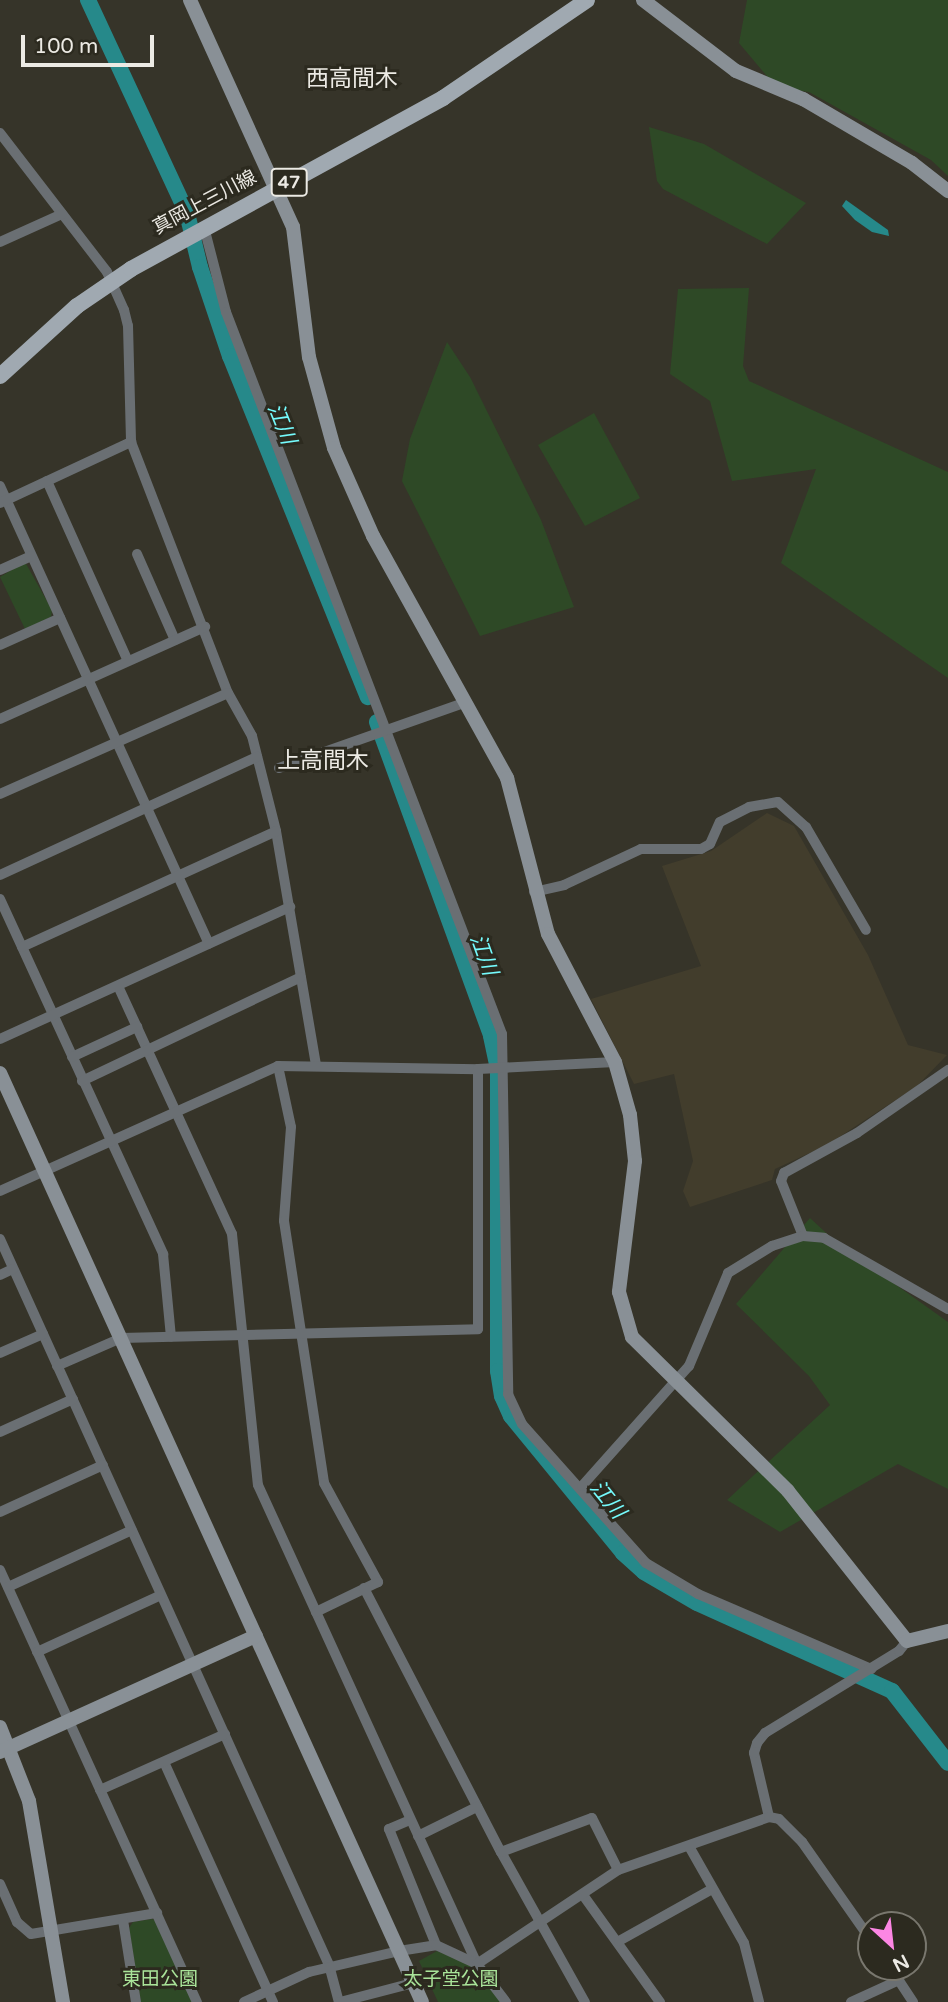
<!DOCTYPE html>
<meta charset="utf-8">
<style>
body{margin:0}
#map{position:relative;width:948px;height:2002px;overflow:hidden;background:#363429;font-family:"Varela Round","Noto Sans JP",sans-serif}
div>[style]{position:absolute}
.built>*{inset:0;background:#423d2c}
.green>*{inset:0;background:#2e4926}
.water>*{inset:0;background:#26898a}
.river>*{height:16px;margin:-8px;padding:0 8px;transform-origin:8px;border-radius:8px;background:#26898a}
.street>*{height:10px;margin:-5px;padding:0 5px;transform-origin:5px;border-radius:5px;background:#6a6f73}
.secondary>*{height:14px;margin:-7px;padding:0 7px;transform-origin:7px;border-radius:7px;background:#899096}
.primary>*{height:16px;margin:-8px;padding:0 8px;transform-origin:8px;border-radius:8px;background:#a0a9b1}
span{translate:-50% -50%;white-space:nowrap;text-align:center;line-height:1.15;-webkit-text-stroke:6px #2c2a1f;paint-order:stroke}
.shield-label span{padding:2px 5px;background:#2c2a1f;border:2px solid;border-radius:5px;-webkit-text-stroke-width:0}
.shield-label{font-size:18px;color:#eceae4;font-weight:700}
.street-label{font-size:19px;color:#eceae4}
.park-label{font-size:19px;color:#a9e499}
.water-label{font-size:21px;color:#75fbfd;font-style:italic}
.quarter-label{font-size:23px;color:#eceae4}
.north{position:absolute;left:857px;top:1911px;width:70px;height:70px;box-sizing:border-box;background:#2c2a1f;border:2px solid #79776e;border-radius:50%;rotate:153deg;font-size:19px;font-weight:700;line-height:28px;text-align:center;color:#eceae4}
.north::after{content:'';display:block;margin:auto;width:24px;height:32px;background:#fc86e3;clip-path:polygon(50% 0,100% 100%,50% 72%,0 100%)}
.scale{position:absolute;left:21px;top:35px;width:133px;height:32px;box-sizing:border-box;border:4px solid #eceae4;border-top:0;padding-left:9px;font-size:21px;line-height:24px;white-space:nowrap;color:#eceae4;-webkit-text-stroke:5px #2c2a1f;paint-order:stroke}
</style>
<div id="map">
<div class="built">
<i style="clip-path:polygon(767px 813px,794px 826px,868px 955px,908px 1045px,947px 1055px,917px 1086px,827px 1145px,775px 1169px,772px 1180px,690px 1207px,683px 1191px,693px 1161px,674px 1074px,634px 1084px,591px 999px,701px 966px,662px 866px,711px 851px)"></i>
</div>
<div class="green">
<i style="clip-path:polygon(747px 0,948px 0,948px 176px,931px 160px,809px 92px,776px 87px,739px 43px)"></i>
<i style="clip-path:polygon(649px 127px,704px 144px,806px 203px,767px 244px,663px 189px,657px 181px)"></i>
<i style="clip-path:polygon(749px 288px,743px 366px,749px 381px,948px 472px,948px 678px,781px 563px,816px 469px,732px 481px,710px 401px,670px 374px,678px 289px)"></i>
<i style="clip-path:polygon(447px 342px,470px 377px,541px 520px,574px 607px,480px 636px,402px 481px,410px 439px)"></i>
<i style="clip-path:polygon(594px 413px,640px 498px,585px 526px,538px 445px)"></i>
<i style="clip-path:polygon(25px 562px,52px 610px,51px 617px,25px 629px,0 577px)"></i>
<i style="clip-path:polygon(810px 1218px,836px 1242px,948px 1322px,948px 1489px,898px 1464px,780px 1532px,727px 1500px,830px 1405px,809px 1376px,736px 1304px)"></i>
<i style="clip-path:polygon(152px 1919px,157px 1921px,193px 2002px,141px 2002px,129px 1928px,133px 1922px)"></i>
<i style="clip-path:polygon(437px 1951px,475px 1967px,502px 2002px,438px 2002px,419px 1961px)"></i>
</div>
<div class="water">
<i style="clip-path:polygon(846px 200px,888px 230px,889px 236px,872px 232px,855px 220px,842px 206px)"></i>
</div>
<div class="river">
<i style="left:88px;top:0;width:235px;rotate:65.1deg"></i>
<i style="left:187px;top:213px;width:56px;rotate:76.5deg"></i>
<i style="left:200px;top:267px;width:94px;rotate:71.4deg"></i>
<i style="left:230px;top:356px;width:368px;rotate:68deg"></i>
<i style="left:377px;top:722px;width:334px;rotate:70deg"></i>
<i style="left:491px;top:1036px;width:33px;rotate:78deg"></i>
<i style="left:498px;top:1068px;width:303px;rotate:90deg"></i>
<i style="left:498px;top:1371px;width:25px;rotate:81deg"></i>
<i style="left:502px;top:1396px;width:22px;rotate:66deg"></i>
<i style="left:511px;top:1416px;width:177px;rotate:50.7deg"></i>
<i style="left:623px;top:1553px;width:28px;rotate:42deg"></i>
<i style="left:644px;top:1572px;width:61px;rotate:30.3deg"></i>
<i style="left:697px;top:1603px;width:214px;rotate:24.3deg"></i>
<i style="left:892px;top:1691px;width:91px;rotate:52.1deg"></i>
</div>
<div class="street">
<i style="left:0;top:133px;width:175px;rotate:52.4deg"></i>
<i style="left:107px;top:272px;width:42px;rotate:65.9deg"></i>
<i style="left:124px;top:310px;width:16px;rotate:76deg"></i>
<i style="left:128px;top:326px;width:116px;rotate:88.5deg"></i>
<i style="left:131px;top:442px;width:269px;rotate:68.9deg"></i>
<i style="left:228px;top:693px;width:49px;rotate:60.8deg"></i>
<i style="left:252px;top:736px;width:98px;rotate:75.8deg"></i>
<i style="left:276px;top:831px;width:238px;rotate:80.3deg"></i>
<i style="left:204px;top:227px;width:88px;rotate:75.5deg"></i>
<i style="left:226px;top:312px;width:773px;rotate:69.08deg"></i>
<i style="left:502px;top:1034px;width:360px;rotate:89deg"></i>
<i style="left:508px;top:1394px;width:33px;rotate:65deg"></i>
<i style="left:522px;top:1424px;width:186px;rotate:48.3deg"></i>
<i style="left:646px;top:1563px;width:61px;rotate:30.8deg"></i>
<i style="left:698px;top:1594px;width:189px;rotate:23.4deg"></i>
<i style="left:0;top:242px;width:68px;rotate:-24.3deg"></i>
<i style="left:47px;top:481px;width:197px;rotate:65.8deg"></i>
<i style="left:0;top:486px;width:503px;rotate:65.47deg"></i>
<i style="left:0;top:503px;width:145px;rotate:-25deg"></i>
<i style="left:137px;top:554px;width:94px;rotate:66.2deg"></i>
<i style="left:0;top:570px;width:34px;rotate:-24deg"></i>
<i style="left:0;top:645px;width:66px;rotate:-24.2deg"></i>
<i style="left:0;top:719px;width:225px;rotate:-24.2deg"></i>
<i style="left:279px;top:768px;width:198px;rotate:-19.4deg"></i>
<i style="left:0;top:794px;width:249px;rotate:-23.9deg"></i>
<i style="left:0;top:875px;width:283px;rotate:-24.7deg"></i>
<i style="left:534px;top:892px;width:31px;rotate:-13deg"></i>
<i style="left:564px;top:885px;width:85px;rotate:-25.1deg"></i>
<i style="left:641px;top:849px;width:60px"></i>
<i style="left:701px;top:849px;width:10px;rotate:-29deg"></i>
<i style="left:710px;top:844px;width:24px;rotate:-66deg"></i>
<i style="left:720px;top:822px;width:33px;rotate:-27deg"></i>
<i style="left:749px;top:807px;width:29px;rotate:-10deg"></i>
<i style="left:778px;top:802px;width:38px;rotate:42deg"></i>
<i style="left:806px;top:827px;width:119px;rotate:59.8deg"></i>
<i style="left:0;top:899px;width:391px;rotate:65.3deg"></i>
<i style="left:163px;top:1254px;width:83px;rotate:84.5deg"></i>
<i style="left:22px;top:947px;width:279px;rotate:-24.5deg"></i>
<i style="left:118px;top:986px;width:273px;rotate:65.3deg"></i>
<i style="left:232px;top:1234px;width:252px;rotate:84.1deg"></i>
<i style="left:258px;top:1485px;width:527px;rotate:65.43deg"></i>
<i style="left:477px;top:1964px;width:48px;rotate:52.7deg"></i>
<i style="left:0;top:1039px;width:319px;rotate:-24.5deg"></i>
<i style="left:72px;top:1057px;width:72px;rotate:-24.8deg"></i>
<i style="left:278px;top:1066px;width:62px;rotate:78deg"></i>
<i style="left:291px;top:1127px;width:94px;rotate:94.3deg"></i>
<i style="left:284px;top:1221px;width:265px;rotate:81.3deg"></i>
<i style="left:324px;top:1483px;width:113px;rotate:61.4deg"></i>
<i style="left:378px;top:1582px;width:69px;rotate:154.2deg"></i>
<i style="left:82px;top:1081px;width:242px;rotate:-25.4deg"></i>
<i style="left:0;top:1191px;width:305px;rotate:-24.2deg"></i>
<i style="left:278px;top:1066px;width:200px;rotate:0.9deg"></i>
<i style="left:478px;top:1069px;width:137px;rotate:-2.9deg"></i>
<i style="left:803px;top:1236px;width:59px;rotate:-111.8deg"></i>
<i style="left:781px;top:1181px;width:9px;rotate:-69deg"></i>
<i style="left:784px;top:1173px;width:83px;rotate:-28.7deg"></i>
<i style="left:857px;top:1133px;width:111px;rotate:-34.7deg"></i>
<i style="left:0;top:1239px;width:797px;rotate:65.62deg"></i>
<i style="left:329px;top:1965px;width:38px;rotate:75deg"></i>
<i style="left:0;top:1275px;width:14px;rotate:-25deg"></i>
<i style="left:0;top:1353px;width:47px;rotate:-23.8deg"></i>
<i style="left:57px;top:1366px;width:70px;rotate:-23.6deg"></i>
<i style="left:121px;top:1338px;width:357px;rotate:-1.4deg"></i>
<i style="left:478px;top:1329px;width:260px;rotate:-90deg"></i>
<i style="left:0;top:1432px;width:80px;rotate:-24.3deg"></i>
<i style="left:582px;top:1486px;width:161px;rotate:-48.3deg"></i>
<i style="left:689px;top:1366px;width:101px;rotate:-67.2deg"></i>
<i style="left:728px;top:1273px;width:52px;rotate:-31.5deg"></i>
<i style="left:772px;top:1246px;width:33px;rotate:-18deg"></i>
<i style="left:803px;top:1236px;width:21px;rotate:5deg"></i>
<i style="left:824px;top:1238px;width:143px;rotate:29.8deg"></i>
<i style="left:0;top:1512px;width:113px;rotate:-24.5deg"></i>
<i style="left:0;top:1570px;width:475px;rotate:65.5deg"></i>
<i style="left:8px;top:1587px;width:136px;rotate:-24.7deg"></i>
<i style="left:364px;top:1588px;width:297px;rotate:62.6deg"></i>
<i style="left:501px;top:1852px;width:172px;rotate:60.8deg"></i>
<i style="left:37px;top:1652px;width:136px;rotate:-24.7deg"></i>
<i style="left:164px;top:1762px;width:264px;rotate:65.6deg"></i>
<i style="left:100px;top:1790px;width:137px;rotate:-24.1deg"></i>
<i style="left:769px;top:1817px;width:66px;rotate:-103.2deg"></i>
<i style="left:754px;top:1753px;width:10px;rotate:-73deg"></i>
<i style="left:757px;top:1743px;width:13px;rotate:-51deg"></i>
<i style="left:765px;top:1733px;width:157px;rotate:-31.5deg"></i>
<i style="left:899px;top:1651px;width:13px;rotate:-51deg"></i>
<i style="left:410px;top:1820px;width:23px;rotate:157deg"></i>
<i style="left:389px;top:1829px;width:125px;rotate:67.9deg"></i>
<i style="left:418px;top:1836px;width:66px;rotate:-26.2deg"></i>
<i style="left:690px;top:1848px;width:109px;rotate:60.4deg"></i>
<i style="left:744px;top:1943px;width:61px;rotate:75.7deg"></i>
<i style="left:501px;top:1852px;width:97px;rotate:-20.5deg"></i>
<i style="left:592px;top:1818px;width:58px;rotate:63.4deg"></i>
<i style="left:0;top:1884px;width:42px;rotate:65.9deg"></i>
<i style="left:17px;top:1922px;width:18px;rotate:41deg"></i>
<i style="left:31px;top:1934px;width:128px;rotate:-9.5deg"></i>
<i style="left:583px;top:1895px;width:132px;rotate:54.3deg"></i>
<i style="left:123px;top:1920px;width:83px;rotate:81deg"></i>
<i style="left:619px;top:1941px;width:107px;rotate:-29.2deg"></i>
<i style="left:890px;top:1967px;width:42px;rotate:56.7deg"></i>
<i style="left:244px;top:2002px;width:72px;rotate:-24.8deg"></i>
<i style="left:309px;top:1972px;width:92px;rotate:-13.1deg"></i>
<i style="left:399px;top:1951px;width:37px;rotate:-9deg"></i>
<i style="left:436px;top:1945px;width:45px;rotate:24.9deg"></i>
<i style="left:477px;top:1964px;width:169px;rotate:-33.7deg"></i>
<i style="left:618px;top:1870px;width:160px;rotate:-19.3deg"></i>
<i style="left:769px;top:1817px;width:10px;rotate:11deg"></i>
<i style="left:779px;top:1819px;width:33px;rotate:45deg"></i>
<i style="left:802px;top:1842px;width:120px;rotate:54.9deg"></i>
<i style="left:340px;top:2002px;width:75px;rotate:-14.6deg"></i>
<i style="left:851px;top:2002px;width:53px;rotate:-24.6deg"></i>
</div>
<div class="secondary">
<i style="left:190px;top:0;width:249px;rotate:65.6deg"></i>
<i style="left:293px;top:227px;width:131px;rotate:83deg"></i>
<i style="left:309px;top:357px;width:94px;rotate:74.6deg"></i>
<i style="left:334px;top:448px;width:96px;rotate:66.1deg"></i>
<i style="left:373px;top:536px;width:277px;rotate:61deg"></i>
<i style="left:507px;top:778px;width:161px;rotate:75.3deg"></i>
<i style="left:548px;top:934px;width:144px;rotate:62.4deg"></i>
<i style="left:615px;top:1062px;width:55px;rotate:74.2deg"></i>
<i style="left:630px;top:1115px;width:46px;rotate:83.8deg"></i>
<i style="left:635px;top:1161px;width:132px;rotate:97deg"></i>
<i style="left:619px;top:1292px;width:47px;rotate:73.9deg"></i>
<i style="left:632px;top:1337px;width:219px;rotate:44.6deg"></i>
<i style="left:788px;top:1491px;width:191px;rotate:51.6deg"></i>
<i style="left:907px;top:1641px;width:42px;rotate:-13.7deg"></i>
<i style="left:643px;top:0;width:117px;rotate:37.4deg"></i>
<i style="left:736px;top:71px;width:73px;rotate:22.7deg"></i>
<i style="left:803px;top:99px;width:126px;rotate:30.4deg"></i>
<i style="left:912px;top:163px;width:46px;rotate:37.9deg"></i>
<i style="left:0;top:1073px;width:1020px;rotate:65.57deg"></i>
<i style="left:0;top:1727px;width:79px;rotate:68.6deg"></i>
<i style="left:29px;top:1801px;width:204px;rotate:80.4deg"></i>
<i style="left:0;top:1752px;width:281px;rotate:-24.4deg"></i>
</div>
<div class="primary">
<i style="left:0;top:376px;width:104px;rotate:-42.3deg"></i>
<i style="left:77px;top:306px;width:65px;rotate:-34.4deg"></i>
<i style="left:131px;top:269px;width:356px;rotate:-28.7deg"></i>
<i style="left:443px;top:98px;width:174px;rotate:-34.2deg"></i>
</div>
<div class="shield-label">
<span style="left:289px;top:182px">47</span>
</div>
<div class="street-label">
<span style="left:205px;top:203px;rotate:-28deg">真岡上三川線</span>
</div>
<div class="park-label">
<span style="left:160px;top:1980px">東田公園</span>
<span style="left:451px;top:1980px">太子堂公園</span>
</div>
<div class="water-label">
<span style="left:281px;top:424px;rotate:68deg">江川</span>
<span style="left:483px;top:955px;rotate:70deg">江川</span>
<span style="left:607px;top:1500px;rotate:51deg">江川</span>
</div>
<div class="quarter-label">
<span style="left:352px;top:79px">西高間木</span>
<span style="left:323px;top:761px">上高間木</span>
</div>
<div class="north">N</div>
<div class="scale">100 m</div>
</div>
